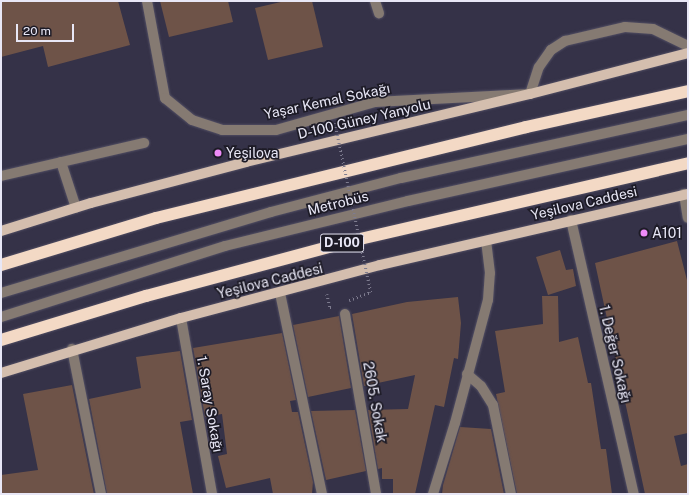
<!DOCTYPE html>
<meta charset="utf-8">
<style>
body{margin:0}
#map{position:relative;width:689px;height:495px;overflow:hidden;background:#353248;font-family:"Public Sans",sans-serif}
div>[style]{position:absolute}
.building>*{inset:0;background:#6e5348}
.path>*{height:2.5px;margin-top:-1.25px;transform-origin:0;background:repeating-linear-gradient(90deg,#7e7c8f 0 1px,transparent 0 4px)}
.roads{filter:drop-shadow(0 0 1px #524f64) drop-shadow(0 0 1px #524f64)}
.minor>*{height:10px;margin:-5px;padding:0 5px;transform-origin:5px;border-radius:5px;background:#857a72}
.major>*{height:10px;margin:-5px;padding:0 5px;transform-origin:5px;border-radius:5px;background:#d4beae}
.highway>*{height:12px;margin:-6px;padding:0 6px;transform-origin:6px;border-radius:6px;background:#f3d9c5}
.path-bridge>*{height:2.5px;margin-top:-1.25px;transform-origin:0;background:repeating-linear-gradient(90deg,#7e7c8f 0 1px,transparent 0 4px)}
.dots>*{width:11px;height:11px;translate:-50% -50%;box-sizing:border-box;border:2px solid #1d1b26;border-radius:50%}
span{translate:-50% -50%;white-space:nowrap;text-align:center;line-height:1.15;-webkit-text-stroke:3.5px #1d1b26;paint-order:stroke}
.shield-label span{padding:1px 3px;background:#1d1b26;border:1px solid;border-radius:3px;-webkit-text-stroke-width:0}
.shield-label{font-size:13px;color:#e8e7f6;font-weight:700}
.street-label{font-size:14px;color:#e8e7f6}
.poi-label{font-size:14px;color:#e8e7f6}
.left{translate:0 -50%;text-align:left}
.frame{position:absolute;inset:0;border:2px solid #e8e7f6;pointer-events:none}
.scale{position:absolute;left:16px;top:24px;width:58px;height:18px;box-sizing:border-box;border:2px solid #e8e7f6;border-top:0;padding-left:5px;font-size:12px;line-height:14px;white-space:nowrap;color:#e8e7f6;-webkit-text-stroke:3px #1d1b26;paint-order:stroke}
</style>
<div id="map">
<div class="building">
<i style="clip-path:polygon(1px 1px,118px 1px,130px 45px,48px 67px,43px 46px,1px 57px)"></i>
<i style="clip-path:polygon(160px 1px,228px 1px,233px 22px,169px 37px)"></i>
<i style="clip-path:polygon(285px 1px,312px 1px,323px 47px,268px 60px,255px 8px)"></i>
<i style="clip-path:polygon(677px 241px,688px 284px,688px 433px,674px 436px,681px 466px,688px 464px,688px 494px,645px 494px,595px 263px)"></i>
<i style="clip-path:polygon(560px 250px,566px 270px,573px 269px,576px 286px,548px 295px,536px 257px)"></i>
<i style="clip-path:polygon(542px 296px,558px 296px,559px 342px,578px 337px,588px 383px,591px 383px,601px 449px,606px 449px,612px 494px,517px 494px,496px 394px,505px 392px,495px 331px,543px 324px)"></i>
<i style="clip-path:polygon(458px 297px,461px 323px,458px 359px,454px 358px,444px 407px,435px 405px,415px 494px,393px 494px,393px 479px,382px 479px,382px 468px,378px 469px,368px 410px,408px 409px,415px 375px,364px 386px,352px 314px,407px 302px)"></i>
<i style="clip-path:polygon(339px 316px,351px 388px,308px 397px,293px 325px)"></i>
<i style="clip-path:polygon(282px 333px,296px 400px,290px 401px,292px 412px,298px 412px,313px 482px,312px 494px,273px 494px,270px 478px,226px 488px,218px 456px,227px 454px,222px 414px,205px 417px,193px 348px)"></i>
<i style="clip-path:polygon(180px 351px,192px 420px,180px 422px,193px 494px,107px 494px,89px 399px,141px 388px,136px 357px)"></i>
<i style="clip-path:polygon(72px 385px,94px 494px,1px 494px,1px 475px,38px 470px,23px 394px)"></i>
<i style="clip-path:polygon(355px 410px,366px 471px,326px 480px,311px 411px)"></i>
<i style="clip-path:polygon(460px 427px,491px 429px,504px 494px,442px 494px,443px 485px)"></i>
</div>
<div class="path">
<i style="left:327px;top:294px;width:13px;rotate:77deg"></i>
<i style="left:330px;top:307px;width:3px;rotate:18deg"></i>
<i style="left:349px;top:300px;width:23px;rotate:-20deg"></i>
</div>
<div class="roads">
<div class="minor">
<i style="left:147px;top:1px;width:99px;rotate:79.5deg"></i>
<i style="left:165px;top:98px;width:35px;rotate:39deg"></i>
<i style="left:192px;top:120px;width:32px;rotate:18deg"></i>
<i style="left:222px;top:130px;width:54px"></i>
<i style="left:276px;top:130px;width:103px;rotate:-15.8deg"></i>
<i style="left:375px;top:102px;width:155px;rotate:-3deg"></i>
<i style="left:530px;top:94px;width:28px;rotate:-72deg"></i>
<i style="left:539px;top:67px;width:21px;rotate:-55deg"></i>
<i style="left:551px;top:50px;width:17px;rotate:-33deg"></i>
<i style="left:565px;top:41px;width:62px;rotate:-13.1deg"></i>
<i style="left:625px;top:27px;width:28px;rotate:4deg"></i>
<i style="left:653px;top:29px;width:39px;rotate:26deg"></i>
<i style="left:375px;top:1px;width:13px;rotate:72deg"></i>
<i style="left:61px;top:162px;width:48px;rotate:71.9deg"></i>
<i style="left:1px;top:176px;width:147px;rotate:-13deg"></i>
<i style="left:684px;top:194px;width:24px;rotate:81deg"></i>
<i style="left:571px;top:220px;width:281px;rotate:77.1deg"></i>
<i style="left:1px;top:293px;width:282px;rotate:-16.7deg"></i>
<i style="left:271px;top:212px;width:134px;rotate:-14.7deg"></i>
<i style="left:401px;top:178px;width:294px;rotate:-12.4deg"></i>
<i style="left:280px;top:293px;width:205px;rotate:78.2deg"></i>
<i style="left:345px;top:314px;width:183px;rotate:80.2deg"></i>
<i style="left:1px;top:317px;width:235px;rotate:-17.6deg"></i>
<i style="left:225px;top:246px;width:188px;rotate:-13.8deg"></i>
<i style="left:408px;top:201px;width:287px;rotate:-12.5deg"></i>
<i style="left:181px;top:318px;width:179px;rotate:80deg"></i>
<i style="left:72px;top:349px;width:148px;rotate:78.7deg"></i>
<i style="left:467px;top:374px;width:18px;rotate:41deg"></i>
<i style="left:481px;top:386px;width:22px;rotate:58deg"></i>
<i style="left:493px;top:405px;width:91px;rotate:78.6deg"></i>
<i style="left:433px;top:494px;width:74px;rotate:-72.8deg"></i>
<i style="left:455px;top:423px;width:127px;rotate:-75deg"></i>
<i style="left:488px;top:300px;width:27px;rotate:-86deg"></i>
<i style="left:490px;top:273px;width:32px;rotate:-97deg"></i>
</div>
<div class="major">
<i style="left:1px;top:231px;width:94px;rotate:-17.3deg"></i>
<i style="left:91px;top:203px;width:160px;rotate:-14.8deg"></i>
<i style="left:246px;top:162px;width:292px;rotate:-13.5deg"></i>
<i style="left:530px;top:94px;width:163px;rotate:-14.5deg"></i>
<i style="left:1px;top:373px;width:188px;rotate:-17deg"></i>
<i style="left:181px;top:318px;width:206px;rotate:-14.9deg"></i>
<i style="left:380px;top:265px;width:316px;rotate:-13deg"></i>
</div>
<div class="highway">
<i style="left:1px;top:265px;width:162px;rotate:-16.9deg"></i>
<i style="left:156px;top:218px;width:381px;rotate:-13.8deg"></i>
<i style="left:526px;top:127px;width:166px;rotate:-12.5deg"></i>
<i style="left:1px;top:340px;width:152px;rotate:-16.9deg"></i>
<i style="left:146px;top:296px;width:208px;rotate:-15deg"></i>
<i style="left:347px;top:242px;width:350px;rotate:-13deg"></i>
</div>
</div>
<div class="path-bridge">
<i style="left:335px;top:123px;width:173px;rotate:78deg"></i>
</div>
<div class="dots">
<i style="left:218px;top:153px;background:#ee8bf8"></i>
<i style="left:644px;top:233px;background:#ee8bf8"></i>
</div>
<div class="shield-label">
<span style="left:342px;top:243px">D-100</span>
</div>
<div class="street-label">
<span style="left:327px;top:101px;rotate:-12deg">Yaşar Kemal Sokağı</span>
<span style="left:364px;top:119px;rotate:-13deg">D-100 Güney Yanyolu</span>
<span style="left:338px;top:203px;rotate:-14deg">Metrobüs</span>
<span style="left:584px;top:203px;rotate:-13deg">Yeşilova Caddesi</span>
<span style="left:270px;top:281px;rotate:-14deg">Yeşilova Caddesi</span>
<span style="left:615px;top:354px;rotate:77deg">1. Değer Sokağı</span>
<span style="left:375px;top:402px;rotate:80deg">2605. Sokak</span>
<span style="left:210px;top:404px;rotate:80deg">1. Saray Sokağı</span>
</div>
<div class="poi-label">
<span class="left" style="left:226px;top:153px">Yeşilova</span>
<span class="left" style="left:652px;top:233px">A101</span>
</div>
<div class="frame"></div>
<div class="scale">20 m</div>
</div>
